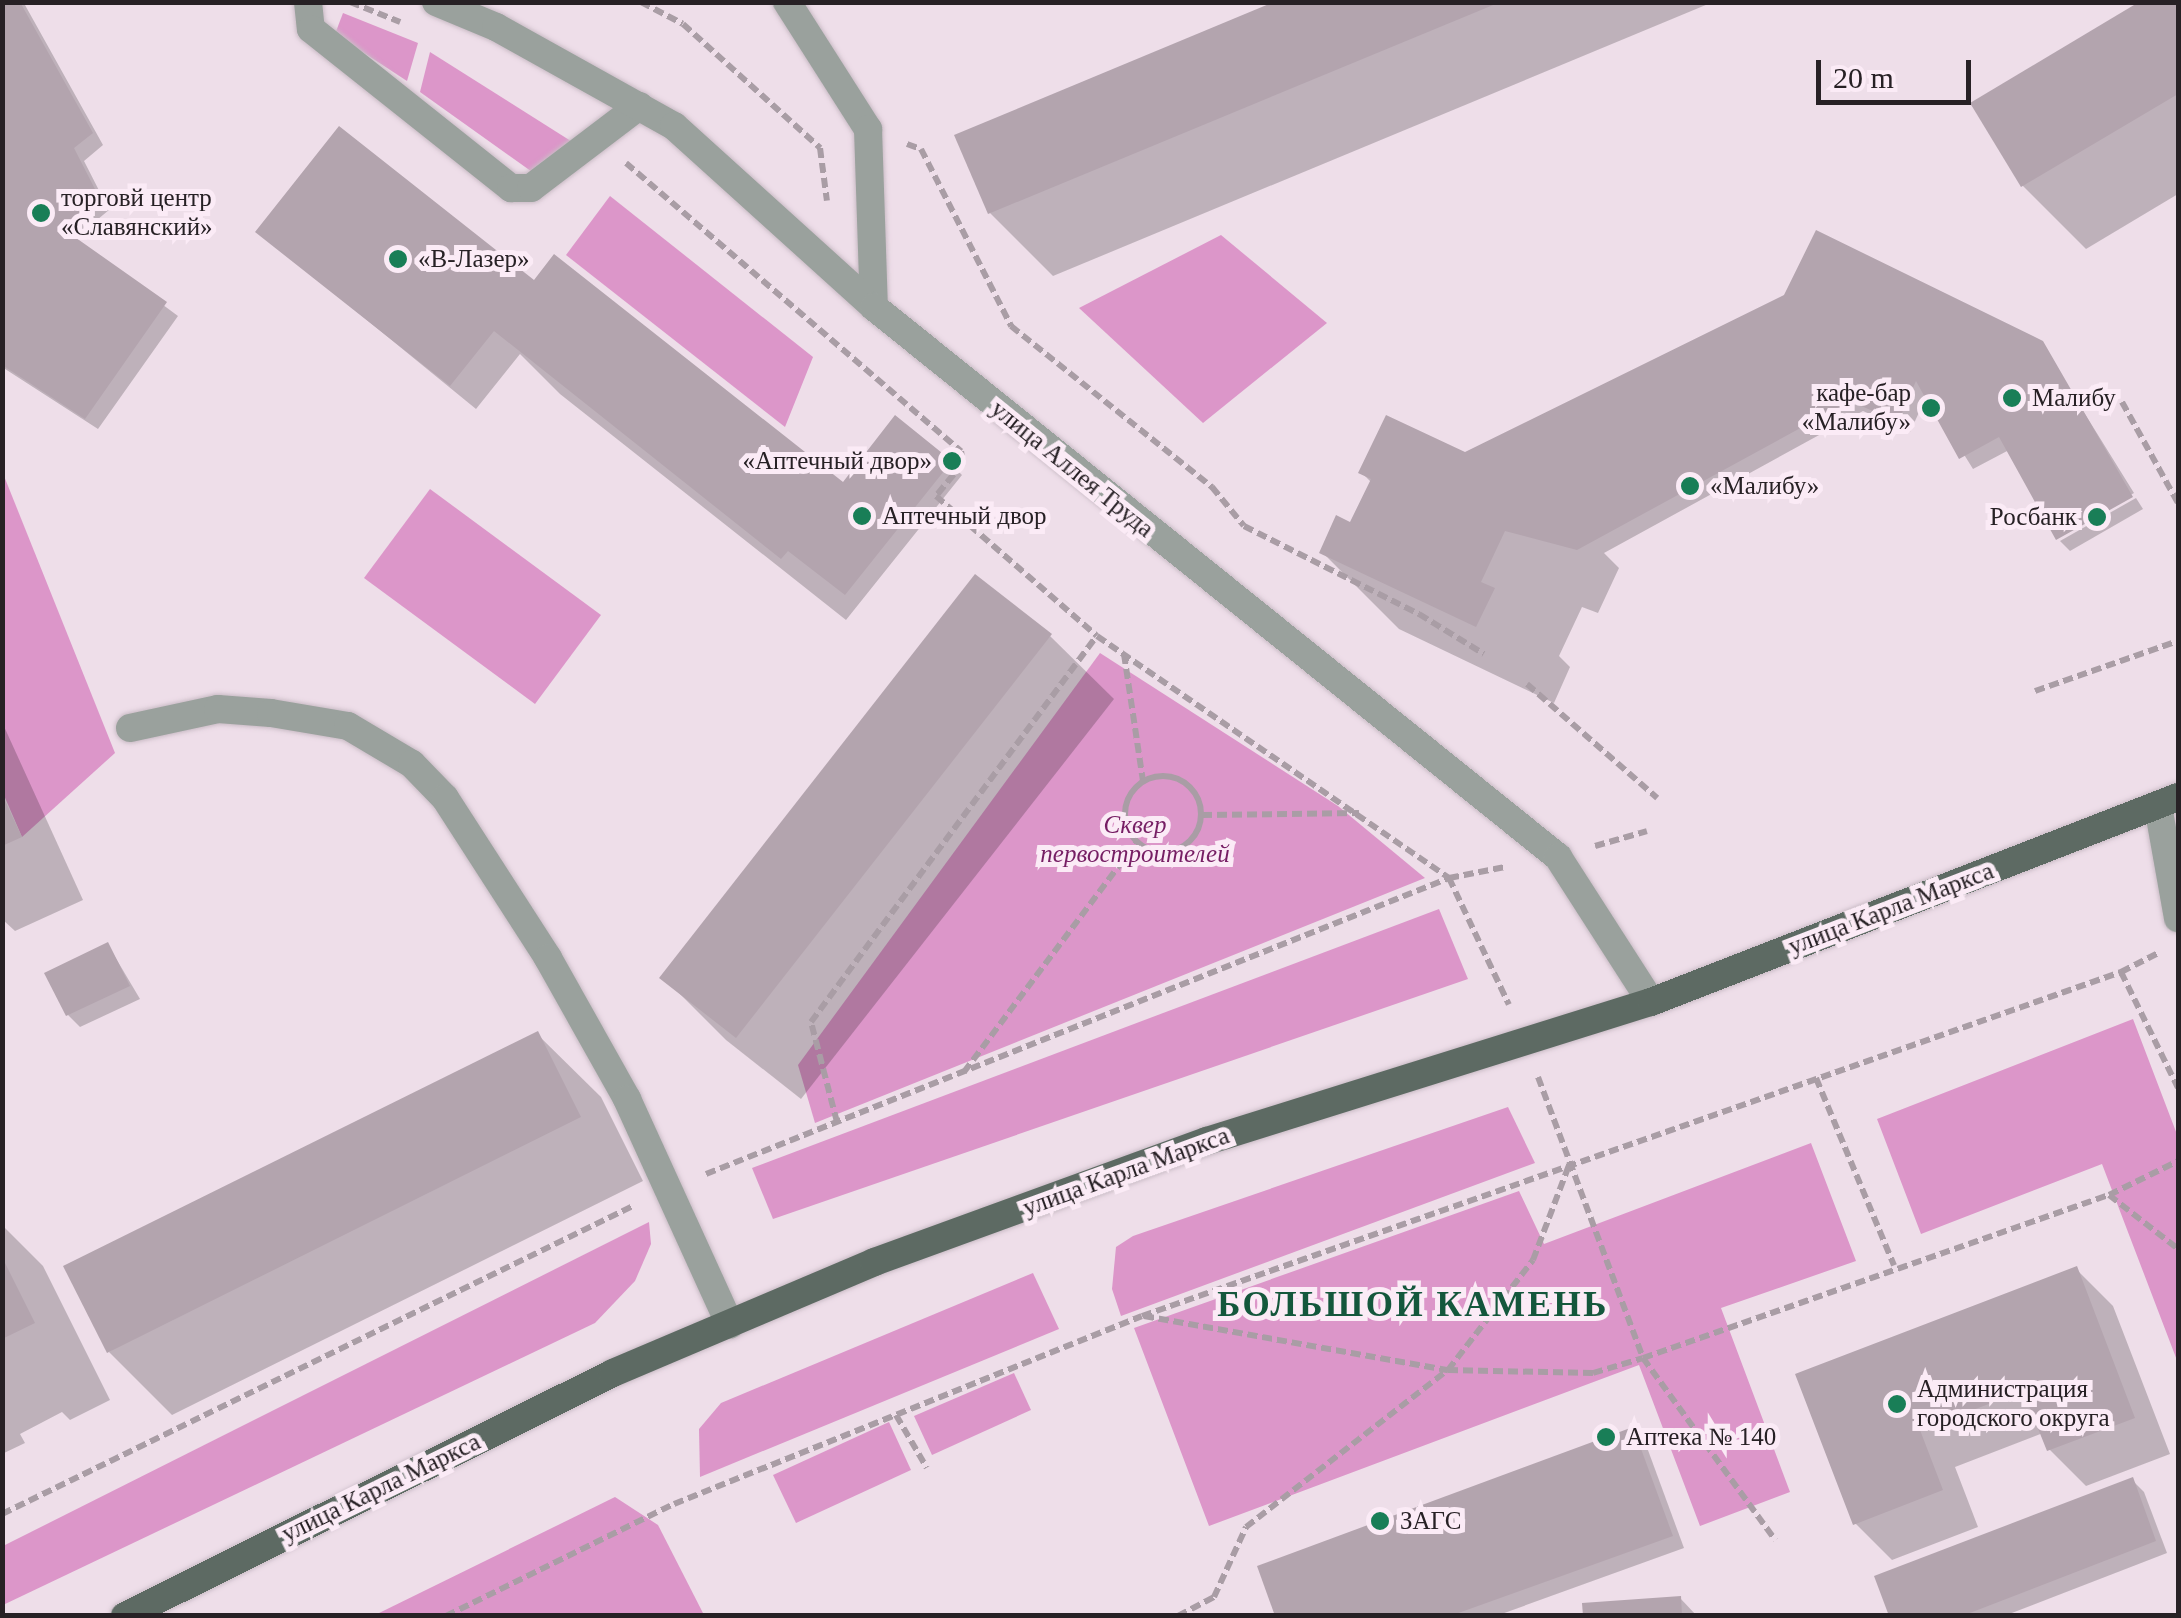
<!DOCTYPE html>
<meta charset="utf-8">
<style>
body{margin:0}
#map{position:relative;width:2181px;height:1618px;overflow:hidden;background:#eedee9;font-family:Georgia,serif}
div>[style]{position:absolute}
.green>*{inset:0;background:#dc96c9}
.shadow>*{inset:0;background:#0003}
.building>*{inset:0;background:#b3a4ae}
.path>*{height:6px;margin-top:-3px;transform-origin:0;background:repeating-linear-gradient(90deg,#a99da5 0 10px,transparent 0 15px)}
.path>.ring{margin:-3px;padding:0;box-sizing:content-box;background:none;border:6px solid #a99da5;border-radius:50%}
.roads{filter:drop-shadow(0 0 2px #cabcc6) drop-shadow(0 0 2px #cabcc6)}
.service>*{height:28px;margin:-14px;padding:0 14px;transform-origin:14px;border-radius:14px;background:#9aa19d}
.tertiary>*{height:28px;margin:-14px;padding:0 14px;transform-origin:14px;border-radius:14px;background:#9aa19d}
.primary>*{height:28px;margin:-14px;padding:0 14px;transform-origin:14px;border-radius:14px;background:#5d6a63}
.dots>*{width:28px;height:28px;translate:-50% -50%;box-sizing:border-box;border:5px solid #fbebf6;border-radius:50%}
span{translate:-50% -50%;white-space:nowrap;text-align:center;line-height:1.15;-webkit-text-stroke:10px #fbebf6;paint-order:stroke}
.poi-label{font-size:25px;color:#272125}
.left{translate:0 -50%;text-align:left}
.right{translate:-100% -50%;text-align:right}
.street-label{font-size:25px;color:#272125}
.park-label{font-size:25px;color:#761e64;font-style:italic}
.district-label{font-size:35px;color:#14573c;font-weight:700;letter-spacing:2.5px}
.frame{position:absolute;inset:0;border:5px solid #272125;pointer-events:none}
.scale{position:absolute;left:1816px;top:60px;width:155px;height:45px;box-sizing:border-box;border:5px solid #272125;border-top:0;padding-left:12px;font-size:30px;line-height:35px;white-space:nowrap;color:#272125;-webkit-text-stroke:8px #fbebf6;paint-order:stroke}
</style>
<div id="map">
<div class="green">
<i style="clip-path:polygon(343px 13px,418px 43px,407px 81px,335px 34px)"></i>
<i style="clip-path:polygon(430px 52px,574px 143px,535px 174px,420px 92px)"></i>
<i style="clip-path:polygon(610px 196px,813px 357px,785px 427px,566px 255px)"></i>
<i style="clip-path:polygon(1221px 235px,1327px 323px,1203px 423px,1079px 308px)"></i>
<i style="clip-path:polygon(2px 471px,115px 753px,22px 837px,3px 793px)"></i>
<i style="clip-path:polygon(430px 489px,601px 615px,535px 704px,364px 578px)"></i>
<i style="clip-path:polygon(1100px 653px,1338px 806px,1425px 878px,815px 1123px,798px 1065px)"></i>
<i style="clip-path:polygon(1439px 909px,1468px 979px,773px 1219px,752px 1168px)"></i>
<i style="clip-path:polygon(2133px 1019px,2178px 1137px,2178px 1363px,2102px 1164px,1921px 1234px,1877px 1119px)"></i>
<i style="clip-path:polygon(1508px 1107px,1535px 1163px,1121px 1316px,1112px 1289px,1116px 1247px,1133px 1236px)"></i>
<i style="clip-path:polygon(1811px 1143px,1856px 1261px,1721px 1308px,1790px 1492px,1700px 1526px,1639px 1365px,1209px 1526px,1134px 1328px,1519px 1191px,1544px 1244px)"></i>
<i style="clip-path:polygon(649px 1222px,651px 1244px,635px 1281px,595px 1323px,3px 1605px,3px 1546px)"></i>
<i style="clip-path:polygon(1033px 1273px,1059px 1329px,700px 1477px,699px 1429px,721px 1403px)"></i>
<i style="clip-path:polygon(1014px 1373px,1031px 1410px,932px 1455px,914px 1416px)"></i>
<i style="clip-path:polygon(889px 1422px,911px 1470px,796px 1523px,773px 1475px)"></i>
<i style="clip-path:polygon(615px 1497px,658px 1525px,704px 1615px,375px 1615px)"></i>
</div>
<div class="shadow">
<i style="clip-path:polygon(2px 2px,25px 5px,103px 145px,84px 161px,109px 210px,74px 239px,178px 316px,98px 429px,2px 367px)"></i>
<i style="clip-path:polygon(1281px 2px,1713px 2px,1053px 276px,990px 213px)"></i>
<i style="clip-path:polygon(2144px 2px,2178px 2px,2178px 194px,2086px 249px,2023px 186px,1974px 104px)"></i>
<i style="clip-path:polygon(258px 231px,534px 284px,843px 485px,950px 463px,962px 475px,846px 620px,560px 394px,520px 354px,476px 409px)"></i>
<i style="clip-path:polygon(2041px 343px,2134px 493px,2058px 536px,2009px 450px,1973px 469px,1927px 395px,1910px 432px,1863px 411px,1604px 553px,1619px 568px,1598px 613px,1582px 607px,1559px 656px,1570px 667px,1554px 703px,1399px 629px,1322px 552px,1352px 526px,1372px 483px,1361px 472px)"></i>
<i style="clip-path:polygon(2136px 498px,2143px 509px,2070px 551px,2060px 541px)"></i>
<i style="clip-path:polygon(1050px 636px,1114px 699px,801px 1099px,726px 1040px,663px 977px)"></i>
<i style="clip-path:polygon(2px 722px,83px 900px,15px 931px,2px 919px)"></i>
<i style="clip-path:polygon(108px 945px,140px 999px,80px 1027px,68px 1015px)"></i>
<i style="clip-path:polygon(537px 1034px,601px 1097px,643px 1181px,172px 1415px,109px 1352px)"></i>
<i style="clip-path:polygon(2px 1225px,43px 1266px,110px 1400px,70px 1420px,62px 1412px,20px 1434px,25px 1443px,2px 1454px)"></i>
<i style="clip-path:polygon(2076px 1269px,2113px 1306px,2170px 1454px,2086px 1486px,2049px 1449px,2043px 1433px,1955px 1467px,1978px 1527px,1892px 1560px,1855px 1523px,1798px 1376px)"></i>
<i style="clip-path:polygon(1633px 1430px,1645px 1442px,1684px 1548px,1496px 1616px,1278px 1616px)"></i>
<i style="clip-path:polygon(2132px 1480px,2144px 1492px,2167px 1553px,2004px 1616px,1891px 1616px)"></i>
<i style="clip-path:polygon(1680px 1598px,1697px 1616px,1586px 1616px)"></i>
</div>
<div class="building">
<i style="clip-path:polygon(2px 2px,20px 2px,93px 133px,74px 148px,99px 197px,62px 228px,167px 302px,85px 419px,2px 365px)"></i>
<i style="clip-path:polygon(1274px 2px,1498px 3px,988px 214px,954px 135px)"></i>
<i style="clip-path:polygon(2139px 2px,2178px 2px,2178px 94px,2021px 187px,1970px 103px)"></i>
<i style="clip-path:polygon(339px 126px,534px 280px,554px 254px,843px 482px,895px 415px,952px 461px,845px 595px,788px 551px,781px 559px,494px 331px,450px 386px,255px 232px)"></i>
<i style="clip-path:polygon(1816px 230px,2043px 341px,2133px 497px,2056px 540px,1999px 437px,1959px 459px,1916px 381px,1898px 422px,1850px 401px,1577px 550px,1505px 531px,1481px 582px,1495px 588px,1476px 627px,1319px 553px,1336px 515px,1350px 522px,1371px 479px,1358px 473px,1386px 415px,1465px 452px,1784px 295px)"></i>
<i style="clip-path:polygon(975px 574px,1052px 634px,736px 1038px,659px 978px)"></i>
<i style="clip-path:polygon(2px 794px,22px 837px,2px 846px)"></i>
<i style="clip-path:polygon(108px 942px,130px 986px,66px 1016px,44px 973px)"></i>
<i style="clip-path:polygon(538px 1031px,581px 1117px,107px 1353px,63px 1266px)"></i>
<i style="clip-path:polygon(2px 1257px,35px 1323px,2px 1339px)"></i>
<i style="clip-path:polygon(2077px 1266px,2135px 1418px,2047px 1451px,2023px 1391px,1920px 1430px,1943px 1490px,1853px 1525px,1795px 1374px)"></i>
<i style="clip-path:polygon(1633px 1427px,1673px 1536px,1450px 1616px,1275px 1616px,1257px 1566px)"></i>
<i style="clip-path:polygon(2133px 1477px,2156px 1541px,1962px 1616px,1889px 1616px,1874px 1576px)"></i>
<i style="clip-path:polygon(1681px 1596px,1682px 1616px,1583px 1616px,1582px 1603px)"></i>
</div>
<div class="path">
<i style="left:350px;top:2px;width:54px;rotate:21.8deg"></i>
<i style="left:641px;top:2px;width:47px;rotate:27.6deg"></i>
<i style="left:683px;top:24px;width:185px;rotate:42.1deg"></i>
<i style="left:820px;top:148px;width:53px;rotate:82.5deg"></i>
<i style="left:907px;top:144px;width:15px;rotate:20deg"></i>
<i style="left:921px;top:149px;width:199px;rotate:63deg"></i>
<i style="left:1011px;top:326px;width:258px;rotate:38.7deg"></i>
<i style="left:1212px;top:487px;width:50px;rotate:50.6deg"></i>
<i style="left:1244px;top:526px;width:196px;rotate:26.7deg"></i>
<i style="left:1419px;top:614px;width:76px;rotate:31.6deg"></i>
<i style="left:626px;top:163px;width:442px;rotate:40.7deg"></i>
<i style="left:961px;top:451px;width:12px;rotate:81deg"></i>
<i style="left:963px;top:463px;width:43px;rotate:129.3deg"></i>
<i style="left:936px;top:496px;width:213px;rotate:41deg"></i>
<i style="left:1097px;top:636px;width:427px;rotate:34.5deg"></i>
<i style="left:1449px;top:878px;width:140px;rotate:64.7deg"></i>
<i style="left:2122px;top:402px;width:115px;rotate:61deg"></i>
<i style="left:1124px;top:654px;width:128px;rotate:81.5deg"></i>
<i style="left:1527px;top:684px;width:173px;rotate:41.2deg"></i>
<i style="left:2035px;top:691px;width:151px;rotate:-19.3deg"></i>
<i class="ring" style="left:1125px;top:776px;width:70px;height:70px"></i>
<i style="left:1202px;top:815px;width:157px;rotate:-0.7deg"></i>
<i style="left:1595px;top:846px;width:54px;rotate:-16.1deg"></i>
<i style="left:2121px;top:972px;width:129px;rotate:63.8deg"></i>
<i style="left:964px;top:1072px;width:288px;rotate:-53.1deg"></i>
<i style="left:1538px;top:1077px;width:300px;rotate:69.5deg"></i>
<i style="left:1643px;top:1358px;width:494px;rotate:-19.3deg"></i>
<i style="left:2109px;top:1195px;width:77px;rotate:-26.2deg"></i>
<i style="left:1816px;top:1078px;width:203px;rotate:67.4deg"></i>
<i style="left:837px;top:1122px;width:103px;rotate:-104.6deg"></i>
<i style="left:811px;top:1022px;width:480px;rotate:-53.5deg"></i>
<i style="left:706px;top:1174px;width:800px;rotate:-21.72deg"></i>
<i style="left:1449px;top:878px;width:57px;rotate:-11.1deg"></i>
<i style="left:2109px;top:1195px;width:88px;rotate:38deg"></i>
<i style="left:1144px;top:1316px;width:309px;rotate:10.1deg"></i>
<i style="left:1448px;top:1370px;width:145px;rotate:1.2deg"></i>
<i style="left:1593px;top:1373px;width:52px;rotate:-16.7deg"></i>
<i style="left:1643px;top:1358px;width:225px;rotate:54deg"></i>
<i style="left:896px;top:1415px;width:61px;rotate:59.7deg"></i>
<i style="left:2px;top:1514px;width:704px;rotate:-26.02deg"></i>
<i style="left:446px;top:1616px;width:254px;rotate:-26.2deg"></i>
<i style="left:674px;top:1504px;width:504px;rotate:-21.89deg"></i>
<i style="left:1142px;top:1316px;width:1038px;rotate:-19.36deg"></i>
<i style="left:2121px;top:972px;width:44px;rotate:-27.1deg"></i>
<i style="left:1178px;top:1616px;width:41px;rotate:-27.8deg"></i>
<i style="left:1214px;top:1597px;width:77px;rotate:-65.4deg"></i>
<i style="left:1246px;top:1527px;width:256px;rotate:-37.9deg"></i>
<i style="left:1448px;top:1370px;width:139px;rotate:-52.3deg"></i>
<i style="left:1533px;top:1260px;width:102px;rotate:-69.2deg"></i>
</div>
<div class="roads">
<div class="service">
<i style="left:308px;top:2px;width:27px;rotate:84deg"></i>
<i style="left:311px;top:29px;width:256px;rotate:38.5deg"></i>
<i style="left:511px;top:188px;width:20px"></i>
<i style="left:531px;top:188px;width:136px;rotate:-37.2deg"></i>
<i style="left:787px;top:2px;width:151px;rotate:57.5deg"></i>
<i style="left:868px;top:129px;width:178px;rotate:88.1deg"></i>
<i style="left:130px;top:728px;width:90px;rotate:-12.2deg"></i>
<i style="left:218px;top:709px;width:53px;rotate:4.3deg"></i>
<i style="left:271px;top:713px;width:78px;rotate:9.6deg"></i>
<i style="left:348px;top:726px;width:74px;rotate:30.7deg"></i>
<i style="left:412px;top:764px;width:47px;rotate:45.9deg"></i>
<i style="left:445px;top:798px;width:190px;rotate:57.2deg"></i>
<i style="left:548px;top:958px;width:162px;rotate:60.7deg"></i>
<i style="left:627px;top:1099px;width:248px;rotate:65.5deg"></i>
</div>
<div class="tertiary">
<i style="left:436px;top:2px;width:65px;rotate:22.6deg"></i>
<i style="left:496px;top:27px;width:204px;rotate:29.1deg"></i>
<i style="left:674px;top:126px;width:270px;rotate:42.1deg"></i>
<i style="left:874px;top:307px;width:878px;rotate:38.8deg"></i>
<i style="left:1558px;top:857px;width:172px;rotate:57.3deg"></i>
<i style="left:2158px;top:806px;width:114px;rotate:79.9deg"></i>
</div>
<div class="primary">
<i style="left:125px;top:1616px;width:545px;rotate:-26.47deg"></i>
<i style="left:613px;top:1373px;width:284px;rotate:-23deg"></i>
<i style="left:874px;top:1262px;width:354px;rotate:-20deg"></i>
<i style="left:1207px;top:1141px;width:465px;rotate:-17.4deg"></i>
<i style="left:1651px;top:1002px;width:565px;rotate:-21.26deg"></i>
</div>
</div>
<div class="dots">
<i style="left:41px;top:213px;background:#197e57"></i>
<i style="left:398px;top:259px;background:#197e57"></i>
<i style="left:2012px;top:398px;background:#197e57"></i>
<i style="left:1931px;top:408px;background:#197e57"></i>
<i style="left:952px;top:461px;background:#197e57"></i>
<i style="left:1690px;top:486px;background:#197e57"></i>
<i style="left:862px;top:516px;background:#197e57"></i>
<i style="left:2097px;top:517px;background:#197e57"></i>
<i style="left:1897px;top:1404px;background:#197e57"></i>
<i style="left:1606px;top:1437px;background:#197e57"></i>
<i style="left:1380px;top:1521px;background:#197e57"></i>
</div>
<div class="poi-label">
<span class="left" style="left:61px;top:213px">торговй центр<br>«Славянский»</span>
<span class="left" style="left:418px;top:259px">«В-Лазер»</span>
<span class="right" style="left:1911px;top:408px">кафе-бар<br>«Малибу»</span>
<span class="left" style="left:2032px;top:398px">Малибу</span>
<span class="right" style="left:932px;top:461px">«Аптечный двор»</span>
<span class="left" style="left:1710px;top:486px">«Малибу»</span>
<span class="left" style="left:882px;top:516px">Аптечный двор</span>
<span class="right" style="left:2077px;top:517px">Росбанк</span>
<span class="left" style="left:1917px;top:1404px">Администрация<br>городского округа</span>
<span class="left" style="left:1626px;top:1437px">Аптека № 140</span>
<span class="left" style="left:1400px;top:1521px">ЗАГС</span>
</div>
<div class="street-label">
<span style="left:1072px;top:469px;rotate:39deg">улица Аллея Труда</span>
<span style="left:1891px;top:909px;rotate:-21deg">улица Карла Маркса</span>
<span style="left:1126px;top:1172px;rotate:-20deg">улица Карла Маркса</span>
<span style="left:381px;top:1488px;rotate:-26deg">улица Карла Маркса</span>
</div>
<div class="park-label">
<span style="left:1135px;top:840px">Сквер<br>первостроителей</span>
</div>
<div class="district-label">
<span style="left:1413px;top:1305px">БОЛЬШОЙ КАМЕНЬ</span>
</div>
<div class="frame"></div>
<div class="scale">20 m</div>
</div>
